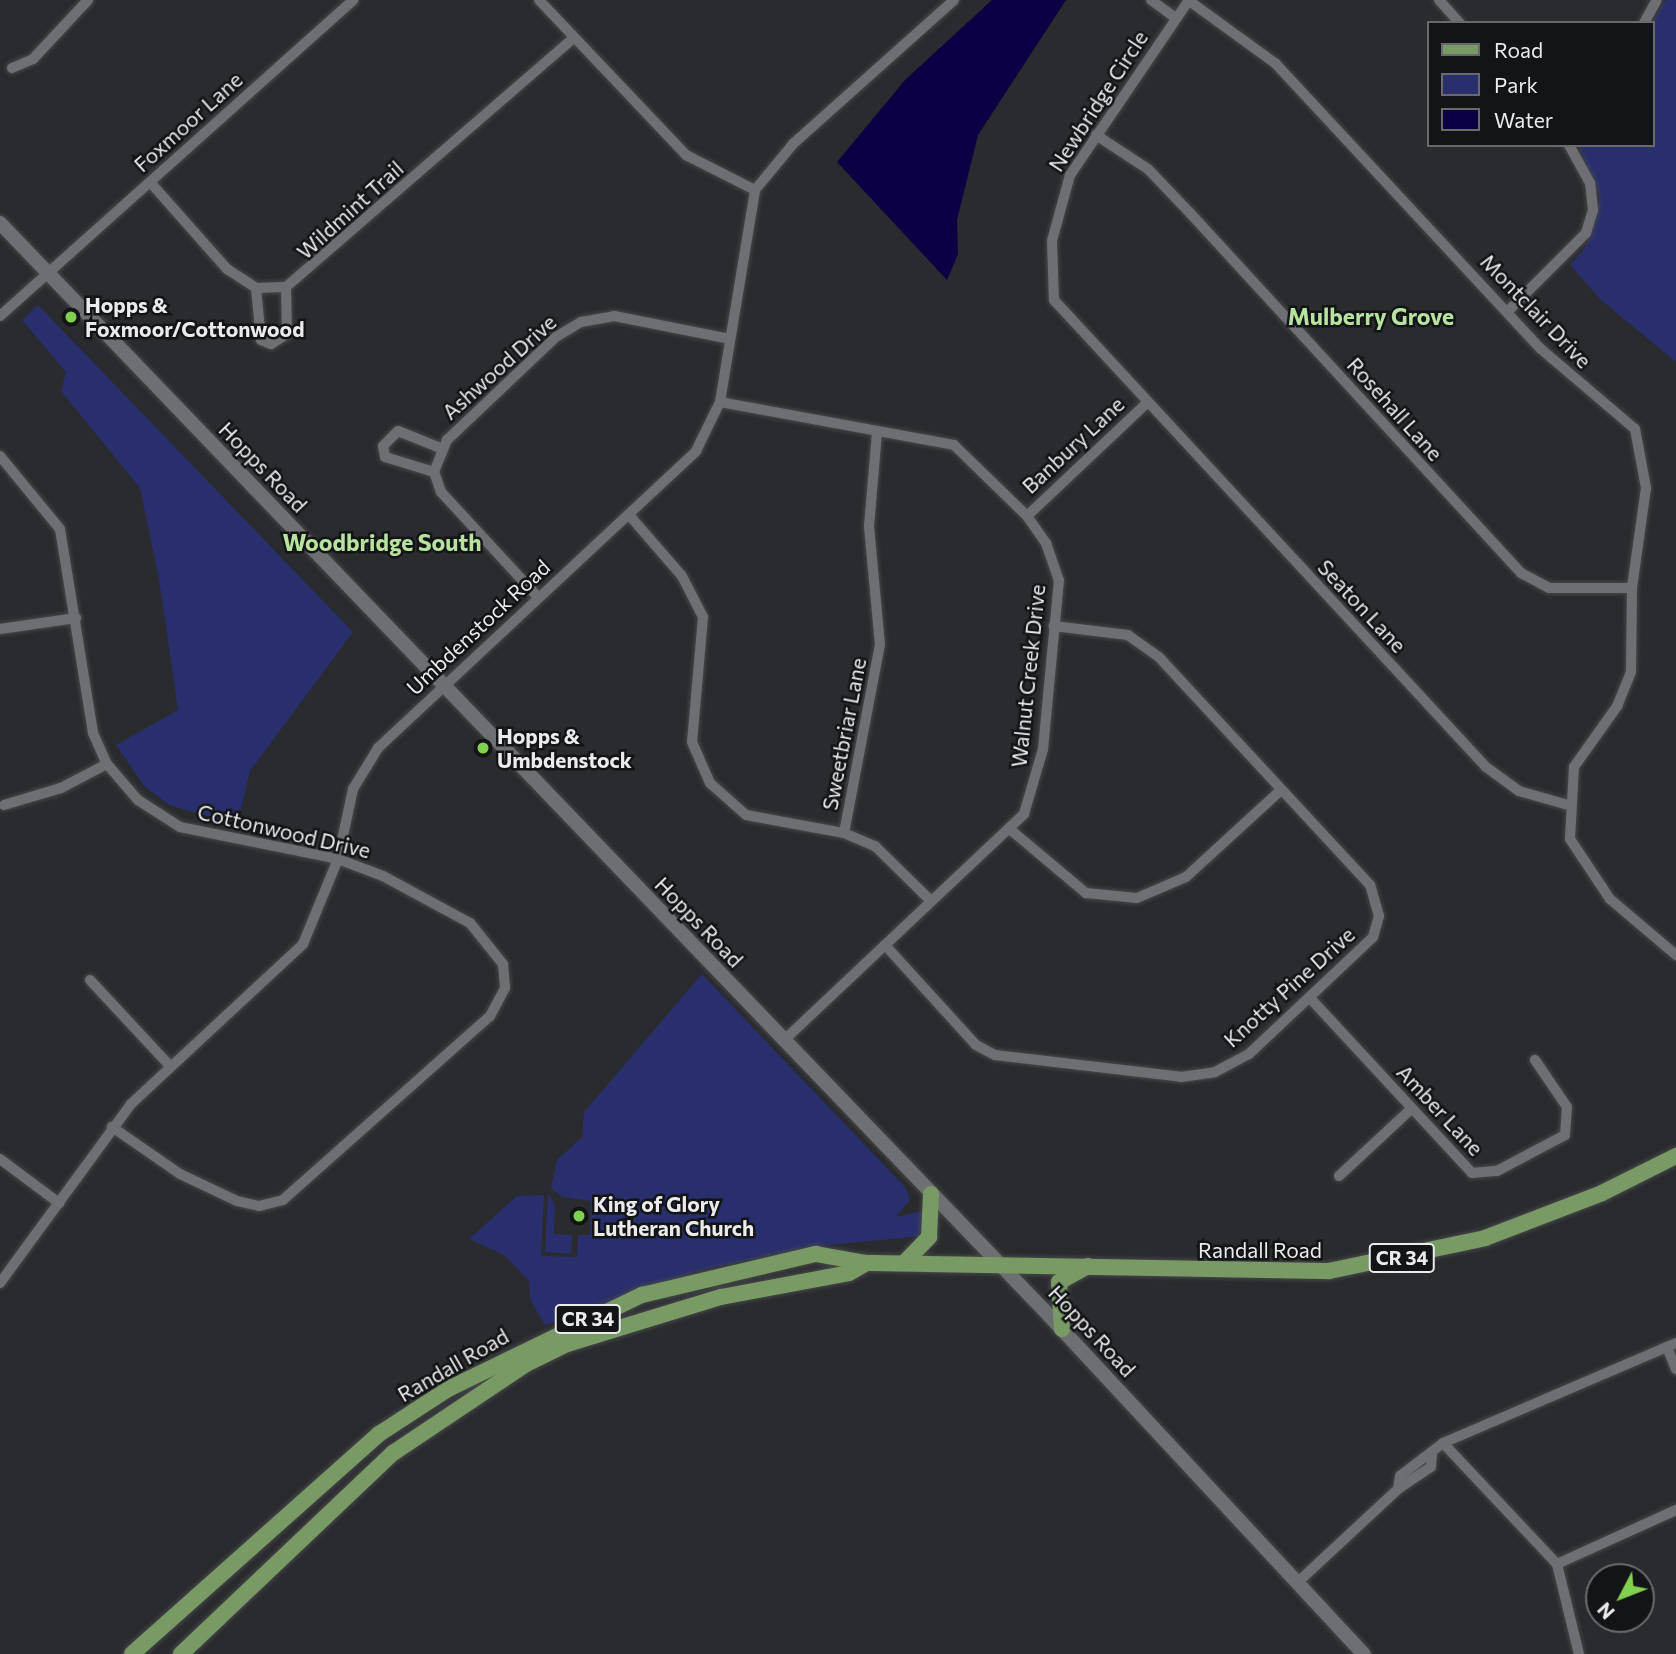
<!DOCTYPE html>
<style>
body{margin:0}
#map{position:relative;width:1676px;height:1654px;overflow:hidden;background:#2a2b2e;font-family:Commissioner,sans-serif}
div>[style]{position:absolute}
.green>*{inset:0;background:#292f6d}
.water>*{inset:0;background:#0a0043}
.roads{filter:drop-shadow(0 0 2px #47474a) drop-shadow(0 0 2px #47474a)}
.street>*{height:10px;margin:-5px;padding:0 5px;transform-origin:5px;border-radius:5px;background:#6e6f73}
.secondary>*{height:14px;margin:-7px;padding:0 7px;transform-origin:7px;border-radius:7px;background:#6e6f73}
.primary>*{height:16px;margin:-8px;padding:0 8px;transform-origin:8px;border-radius:8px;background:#789b65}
.dots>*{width:19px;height:19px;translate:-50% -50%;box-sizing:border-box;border:4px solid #131415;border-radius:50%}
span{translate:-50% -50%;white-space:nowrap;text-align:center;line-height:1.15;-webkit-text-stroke:5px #131415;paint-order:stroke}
.shield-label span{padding:2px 5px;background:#131415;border:2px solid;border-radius:5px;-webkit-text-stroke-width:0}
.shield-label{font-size:19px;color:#ebebed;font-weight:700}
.street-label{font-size:21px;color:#ebebed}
.poi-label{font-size:21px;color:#ebebed;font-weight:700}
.left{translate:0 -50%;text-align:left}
.neighbourhood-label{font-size:23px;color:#b7e3a0;font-weight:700}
.legend{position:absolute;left:1427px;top:21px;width:228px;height:126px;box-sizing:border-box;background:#131415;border:2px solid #696a6b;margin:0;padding:9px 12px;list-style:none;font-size:21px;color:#ebebed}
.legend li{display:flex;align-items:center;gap:14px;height:35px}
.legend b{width:35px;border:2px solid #696a6b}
.north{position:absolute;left:1585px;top:1563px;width:70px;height:70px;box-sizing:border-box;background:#131415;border:2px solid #696a6b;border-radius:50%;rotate:228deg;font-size:19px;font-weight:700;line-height:28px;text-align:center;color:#ebebed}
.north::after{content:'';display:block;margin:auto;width:24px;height:32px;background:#82d04f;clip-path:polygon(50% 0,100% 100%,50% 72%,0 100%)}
</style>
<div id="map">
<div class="green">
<i style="clip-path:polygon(1666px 0,1676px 0,1676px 362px,1601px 300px,1570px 265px,1585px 248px,1600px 197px,1578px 145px,1653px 145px,1651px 23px)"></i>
<i style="clip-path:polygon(38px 305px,353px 632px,250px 771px,237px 825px,169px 805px,144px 786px,116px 745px,178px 710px,159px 579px,140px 488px,61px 391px,66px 372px,22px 320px)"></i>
<i style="clip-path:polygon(702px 974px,906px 1188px,910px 1200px,895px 1217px,923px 1211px,922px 1236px,810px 1247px,704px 1269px,545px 1325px,530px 1299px,529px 1281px,504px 1255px,469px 1239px,517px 1196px,544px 1195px,541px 1256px,577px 1257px,578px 1235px,590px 1235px,591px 1201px,562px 1197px,551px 1188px,557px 1160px,582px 1137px,584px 1112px)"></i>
<i style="clip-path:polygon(548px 1193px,555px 1205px,554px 1234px,572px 1235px,571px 1254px,545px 1252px)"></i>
</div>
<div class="water">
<i style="clip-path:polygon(992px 0,1066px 0,978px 135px,957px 220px,958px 254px,947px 280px,837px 162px,905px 80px)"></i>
</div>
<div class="roads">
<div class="street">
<i style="left:539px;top:0;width:214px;rotate:46.5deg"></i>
<i style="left:686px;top:155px;width:77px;rotate:26.9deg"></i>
<i style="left:1151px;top:0;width:31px;rotate:36deg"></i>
<i style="left:1188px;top:0;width:109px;rotate:36deg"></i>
<i style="left:1276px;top:64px;width:389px;rotate:47.1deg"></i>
<i style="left:1541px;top:349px;width:123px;rotate:40.4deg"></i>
<i style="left:1635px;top:429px;width:60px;rotate:79.4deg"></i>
<i style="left:1646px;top:488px;width:101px;rotate:98deg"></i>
<i style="left:1632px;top:588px;width:84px;rotate:90.7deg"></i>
<i style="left:1631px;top:672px;width:35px;rotate:112deg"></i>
<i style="left:1618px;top:705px;width:76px;rotate:125.4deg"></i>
<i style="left:1574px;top:767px;width:72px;rotate:93.2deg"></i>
<i style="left:1570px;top:839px;width:72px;rotate:56.3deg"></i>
<i style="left:1610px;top:899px;width:87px;rotate:40.3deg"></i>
<i style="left:1189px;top:0;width:212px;rotate:124.2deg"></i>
<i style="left:1070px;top:175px;width:68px;rotate:105.3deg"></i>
<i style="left:1052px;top:241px;width:59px;rotate:88.1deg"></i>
<i style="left:1054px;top:300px;width:636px;rotate:47.23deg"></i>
<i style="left:1486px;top:767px;width:41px;rotate:36deg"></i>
<i style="left:1519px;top:791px;width:51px;rotate:15.9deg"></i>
<i style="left:1439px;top:0;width:31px;rotate:48deg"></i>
<i style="left:1644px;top:23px;width:26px;rotate:-61deg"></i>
<i style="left:12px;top:68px;width:23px;rotate:-23deg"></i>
<i style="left:33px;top:59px;width:81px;rotate:-47deg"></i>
<i style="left:1096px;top:135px;width:62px;rotate:33.2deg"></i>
<i style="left:1148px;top:169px;width:61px;rotate:46.3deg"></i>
<i style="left:1190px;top:213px;width:489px;rotate:47.4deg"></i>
<i style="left:1521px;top:573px;width:32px;rotate:28deg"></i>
<i style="left:1549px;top:588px;width:83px"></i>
<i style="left:150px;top:182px;width:116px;rotate:48.5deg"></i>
<i style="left:227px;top:269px;width:35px;rotate:33deg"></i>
<i style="left:256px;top:288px;width:30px;rotate:-2deg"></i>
<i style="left:286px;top:287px;width:380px;rotate:-40.9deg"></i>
<i style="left:256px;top:288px;width:52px;rotate:84.5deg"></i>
<i style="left:261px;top:340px;width:11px;rotate:22deg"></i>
<i style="left:271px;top:344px;width:19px;rotate:-32deg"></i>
<i style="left:287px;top:334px;width:47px;rotate:-91.2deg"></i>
<i style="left:1508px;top:311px;width:110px;rotate:-45deg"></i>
<i style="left:1586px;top:233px;width:24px;rotate:-73deg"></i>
<i style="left:1593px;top:210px;width:27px;rotate:-96deg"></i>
<i style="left:1590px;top:183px;width:43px;rotate:-118.9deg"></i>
<i style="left:0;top:316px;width:474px;rotate:-41.8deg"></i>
<i style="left:720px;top:402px;width:238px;rotate:10.4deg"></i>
<i style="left:954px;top:445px;width:102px;rotate:44.2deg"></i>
<i style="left:1027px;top:516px;width:33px;rotate:55deg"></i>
<i style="left:1046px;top:543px;width:39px;rotate:71deg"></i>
<i style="left:1059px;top:580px;width:170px;rotate:95.4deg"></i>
<i style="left:1043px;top:749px;width:68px;rotate:106.3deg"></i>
<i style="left:1024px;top:814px;width:330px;rotate:136.7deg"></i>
<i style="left:0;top:456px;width:94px;rotate:50.6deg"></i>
<i style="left:60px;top:529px;width:207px;rotate:80.8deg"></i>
<i style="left:93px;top:733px;width:34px;rotate:66deg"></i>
<i style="left:107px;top:764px;width:48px;rotate:49.3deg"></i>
<i style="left:138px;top:800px;width:50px;rotate:32.7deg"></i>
<i style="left:180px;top:827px;width:161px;rotate:11.4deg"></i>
<i style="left:338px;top:859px;width:48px;rotate:20.7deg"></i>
<i style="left:383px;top:876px;width:99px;rotate:28.4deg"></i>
<i style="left:470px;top:923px;width:53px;rotate:51.2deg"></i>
<i style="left:503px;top:964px;width:24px;rotate:85deg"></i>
<i style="left:505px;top:988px;width:32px;rotate:118deg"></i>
<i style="left:490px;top:1016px;width:277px;rotate:138.4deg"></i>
<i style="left:283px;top:1200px;width:25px;rotate:166deg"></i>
<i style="left:259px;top:1206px;width:23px;rotate:-167deg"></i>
<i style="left:237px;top:1201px;width:63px;rotate:-154.7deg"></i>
<i style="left:180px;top:1174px;width:83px;rotate:-145.3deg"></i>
<i style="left:434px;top:472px;width:51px;rotate:-163deg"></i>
<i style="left:385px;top:457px;width:11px;rotate:-100deg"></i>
<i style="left:383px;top:446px;width:21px;rotate:-45deg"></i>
<i style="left:398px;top:431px;width:48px;rotate:21.8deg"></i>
<i style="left:630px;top:516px;width:79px;rotate:49.1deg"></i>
<i style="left:682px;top:576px;width:46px;rotate:62.9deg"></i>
<i style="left:703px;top:617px;width:125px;rotate:95deg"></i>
<i style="left:692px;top:742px;width:45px;rotate:66.3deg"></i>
<i style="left:710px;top:783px;width:48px;rotate:41.6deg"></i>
<i style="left:746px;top:815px;width:100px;rotate:10.4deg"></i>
<i style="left:844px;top:833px;width:34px;rotate:23deg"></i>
<i style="left:875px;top:846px;width:78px;rotate:44.5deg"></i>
<i style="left:1027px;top:516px;width:163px;rotate:-43.3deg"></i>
<i style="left:537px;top:596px;width:142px;rotate:-132.7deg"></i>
<i style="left:441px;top:492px;width:21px;rotate:-109deg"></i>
<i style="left:434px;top:472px;width:35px;rotate:-68deg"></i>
<i style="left:447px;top:440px;width:150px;rotate:-43.4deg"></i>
<i style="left:556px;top:337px;width:29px;rotate:-31deg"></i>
<i style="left:581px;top:322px;width:34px;rotate:-10deg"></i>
<i style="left:614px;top:316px;width:118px;rotate:11.2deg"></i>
<i style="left:0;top:629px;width:77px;rotate:-8.2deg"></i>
<i style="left:4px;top:805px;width:59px;rotate:-16.6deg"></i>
<i style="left:61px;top:788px;width:52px;rotate:-27.6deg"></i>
<i style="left:1012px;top:831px;width:97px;rotate:40deg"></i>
<i style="left:1086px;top:893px;width:51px;rotate:5.6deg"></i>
<i style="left:1137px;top:898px;width:53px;rotate:-23.2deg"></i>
<i style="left:1186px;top:877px;width:129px;rotate:-42.5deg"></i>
<i style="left:844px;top:833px;width:191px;rotate:-79.2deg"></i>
<i style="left:880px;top:645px;width:120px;rotate:-95.3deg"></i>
<i style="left:869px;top:526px;width:93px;rotate:-85.1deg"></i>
<i style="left:885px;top:945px;width:135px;rotate:47.7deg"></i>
<i style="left:976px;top:1045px;width:21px;rotate:28deg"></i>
<i style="left:995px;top:1055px;width:187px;rotate:6.7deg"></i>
<i style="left:1181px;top:1077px;width:34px;rotate:-8deg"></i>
<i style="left:1215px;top:1072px;width:38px;rotate:-28deg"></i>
<i style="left:1249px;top:1054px;width:170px;rotate:-43.3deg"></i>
<i style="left:1373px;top:937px;width:22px;rotate:-74deg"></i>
<i style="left:1379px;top:916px;width:32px;rotate:-106deg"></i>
<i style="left:1370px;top:885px;width:311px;rotate:-132.8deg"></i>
<i style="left:1159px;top:657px;width:38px;rotate:-145deg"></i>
<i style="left:1128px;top:635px;width:75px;rotate:-173.1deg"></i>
<i style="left:90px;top:980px;width:117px;rotate:47.1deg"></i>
<i style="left:1310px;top:998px;width:238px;rotate:47.2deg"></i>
<i style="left:1472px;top:1173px;width:25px;rotate:-5deg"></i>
<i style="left:1497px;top:1171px;width:77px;rotate:-27.9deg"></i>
<i style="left:1565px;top:1135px;width:28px;rotate:-86deg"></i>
<i style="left:1567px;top:1107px;width:57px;rotate:-124.2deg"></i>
<i style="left:0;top:1159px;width:74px;rotate:36.7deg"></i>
<i style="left:1339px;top:1176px;width:97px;rotate:-42.9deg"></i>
<i style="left:0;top:1283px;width:222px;rotate:-53.8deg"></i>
<i style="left:131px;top:1104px;width:235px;rotate:-42.9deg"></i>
<i style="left:303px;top:944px;width:92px;rotate:-67.6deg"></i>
<i style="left:338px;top:859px;width:72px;rotate:-77.9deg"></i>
<i style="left:353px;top:789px;width:48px;rotate:-58.6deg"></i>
<i style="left:378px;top:748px;width:435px;rotate:-43deg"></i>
<i style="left:696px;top:451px;width:55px;rotate:-63.9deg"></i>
<i style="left:720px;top:402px;width:215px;rotate:-80.6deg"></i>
<i style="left:755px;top:190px;width:60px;rotate:-50.4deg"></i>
<i style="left:793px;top:144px;width:216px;rotate:-41.8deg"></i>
<i style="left:1667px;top:1347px;width:24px;rotate:68deg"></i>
<i style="left:1443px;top:1443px;width:166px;rotate:46.7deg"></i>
<i style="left:1557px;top:1564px;width:131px;rotate:-24.4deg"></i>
<i style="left:1398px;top:1489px;width:13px;rotate:-81deg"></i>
<i style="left:1400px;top:1476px;width:54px;rotate:-37.5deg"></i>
<i style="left:1443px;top:1443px;width:254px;rotate:-23.2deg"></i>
<i style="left:1557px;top:1564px;width:93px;rotate:76.3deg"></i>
<i style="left:1298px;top:1582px;width:137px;rotate:-42.9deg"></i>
<i style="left:1398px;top:1489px;width:40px;rotate:-34deg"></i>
<i style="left:1431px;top:1467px;width:13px;rotate:-86deg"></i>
</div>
<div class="secondary">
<i style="left:0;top:223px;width:1506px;rotate:46.16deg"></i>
<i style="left:1043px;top:1309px;width:471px;rotate:47.1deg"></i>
</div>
<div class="primary">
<i style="left:905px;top:1262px;width:35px;rotate:-46deg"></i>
<i style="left:929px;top:1237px;width:43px;rotate:-87.3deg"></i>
<i style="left:1062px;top:1329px;width:47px;rotate:-93.7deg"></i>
<i style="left:1059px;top:1282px;width:33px;rotate:-29deg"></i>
<i style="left:132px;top:1654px;width:331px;rotate:-41.7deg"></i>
<i style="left:379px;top:1434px;width:82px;rotate:-33.1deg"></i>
<i style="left:448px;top:1389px;width:216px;rotate:-25.9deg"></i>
<i style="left:642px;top:1295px;width:179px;rotate:-13.3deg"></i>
<i style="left:816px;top:1254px;width:51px;rotate:10.2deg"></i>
<i style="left:866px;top:1263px;width:463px;rotate:1deg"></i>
<i style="left:1329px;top:1271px;width:159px;rotate:-11.9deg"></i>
<i style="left:1485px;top:1238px;width:125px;rotate:-21deg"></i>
<i style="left:1602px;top:1193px;width:83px;rotate:-26.6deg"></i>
<i style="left:181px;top:1654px;width:292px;rotate:-43.5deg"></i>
<i style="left:393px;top:1453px;width:160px;rotate:-33.8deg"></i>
<i style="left:526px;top:1364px;width:46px;rotate:-26deg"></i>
<i style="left:567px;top:1344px;width:161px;rotate:-17deg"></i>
<i style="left:721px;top:1297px;width:130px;rotate:-10.6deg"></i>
<i style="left:849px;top:1273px;width:20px;rotate:-30deg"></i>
</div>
</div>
<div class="dots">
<i style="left:71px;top:317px;background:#82d04f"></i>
<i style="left:483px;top:748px;background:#82d04f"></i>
<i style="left:579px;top:1216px;background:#82d04f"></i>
</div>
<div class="shield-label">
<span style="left:1402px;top:1258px">CR 34</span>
<span style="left:588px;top:1319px">CR 34</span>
</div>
<div class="street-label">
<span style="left:1098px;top:101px;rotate:-57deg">Newbridge Circle</span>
<span style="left:188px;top:122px;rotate:-42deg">Foxmoor Lane</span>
<span style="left:350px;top:210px;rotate:-42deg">Wildmint Trail</span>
<span style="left:1536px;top:311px;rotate:46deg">Montclair Drive</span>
<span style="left:499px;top:367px;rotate:-42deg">Ashwood Drive</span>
<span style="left:1395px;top:409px;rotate:48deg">Rosehall Lane</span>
<span style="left:1073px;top:445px;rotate:-43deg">Banbury Lane</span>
<span style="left:263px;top:467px;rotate:46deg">Hopps Road</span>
<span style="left:1362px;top:606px;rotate:47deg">Seaton Lane</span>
<span style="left:478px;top:627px;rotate:-43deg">Umbdenstock Road</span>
<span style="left:1028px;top:676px;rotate:-84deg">Walnut Creek Drive</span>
<span style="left:844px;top:734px;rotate:-79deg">Sweetbriar Lane</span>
<span style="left:284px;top:831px;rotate:13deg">Cottonwood Drive</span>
<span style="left:699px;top:922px;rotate:46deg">Hopps Road</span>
<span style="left:1289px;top:987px;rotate:-42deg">Knotty Pine Drive</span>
<span style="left:1440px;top:1110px;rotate:47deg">Amber Lane</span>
<span style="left:1260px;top:1250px">Randall Road</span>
<span style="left:1092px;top:1331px;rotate:47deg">Hopps Road</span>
<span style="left:453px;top:1365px;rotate:-30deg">Randall Road</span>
</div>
<div class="poi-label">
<span class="left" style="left:85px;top:317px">Hopps &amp;<br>Foxmoor/Cottonwood</span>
<span class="left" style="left:497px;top:748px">Hopps &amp;<br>Umbdenstock</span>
<span class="left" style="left:593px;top:1216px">King of Glory<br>Lutheran Church</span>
</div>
<div class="neighbourhood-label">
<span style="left:1371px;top:316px">Mulberry Grove</span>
<span style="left:382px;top:542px">Woodbridge South</span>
</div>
<ul class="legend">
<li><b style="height:9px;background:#789b65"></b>Road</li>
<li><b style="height:19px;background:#292f6d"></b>Park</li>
<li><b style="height:19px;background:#0a0043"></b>Water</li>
</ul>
<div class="north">N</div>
</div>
